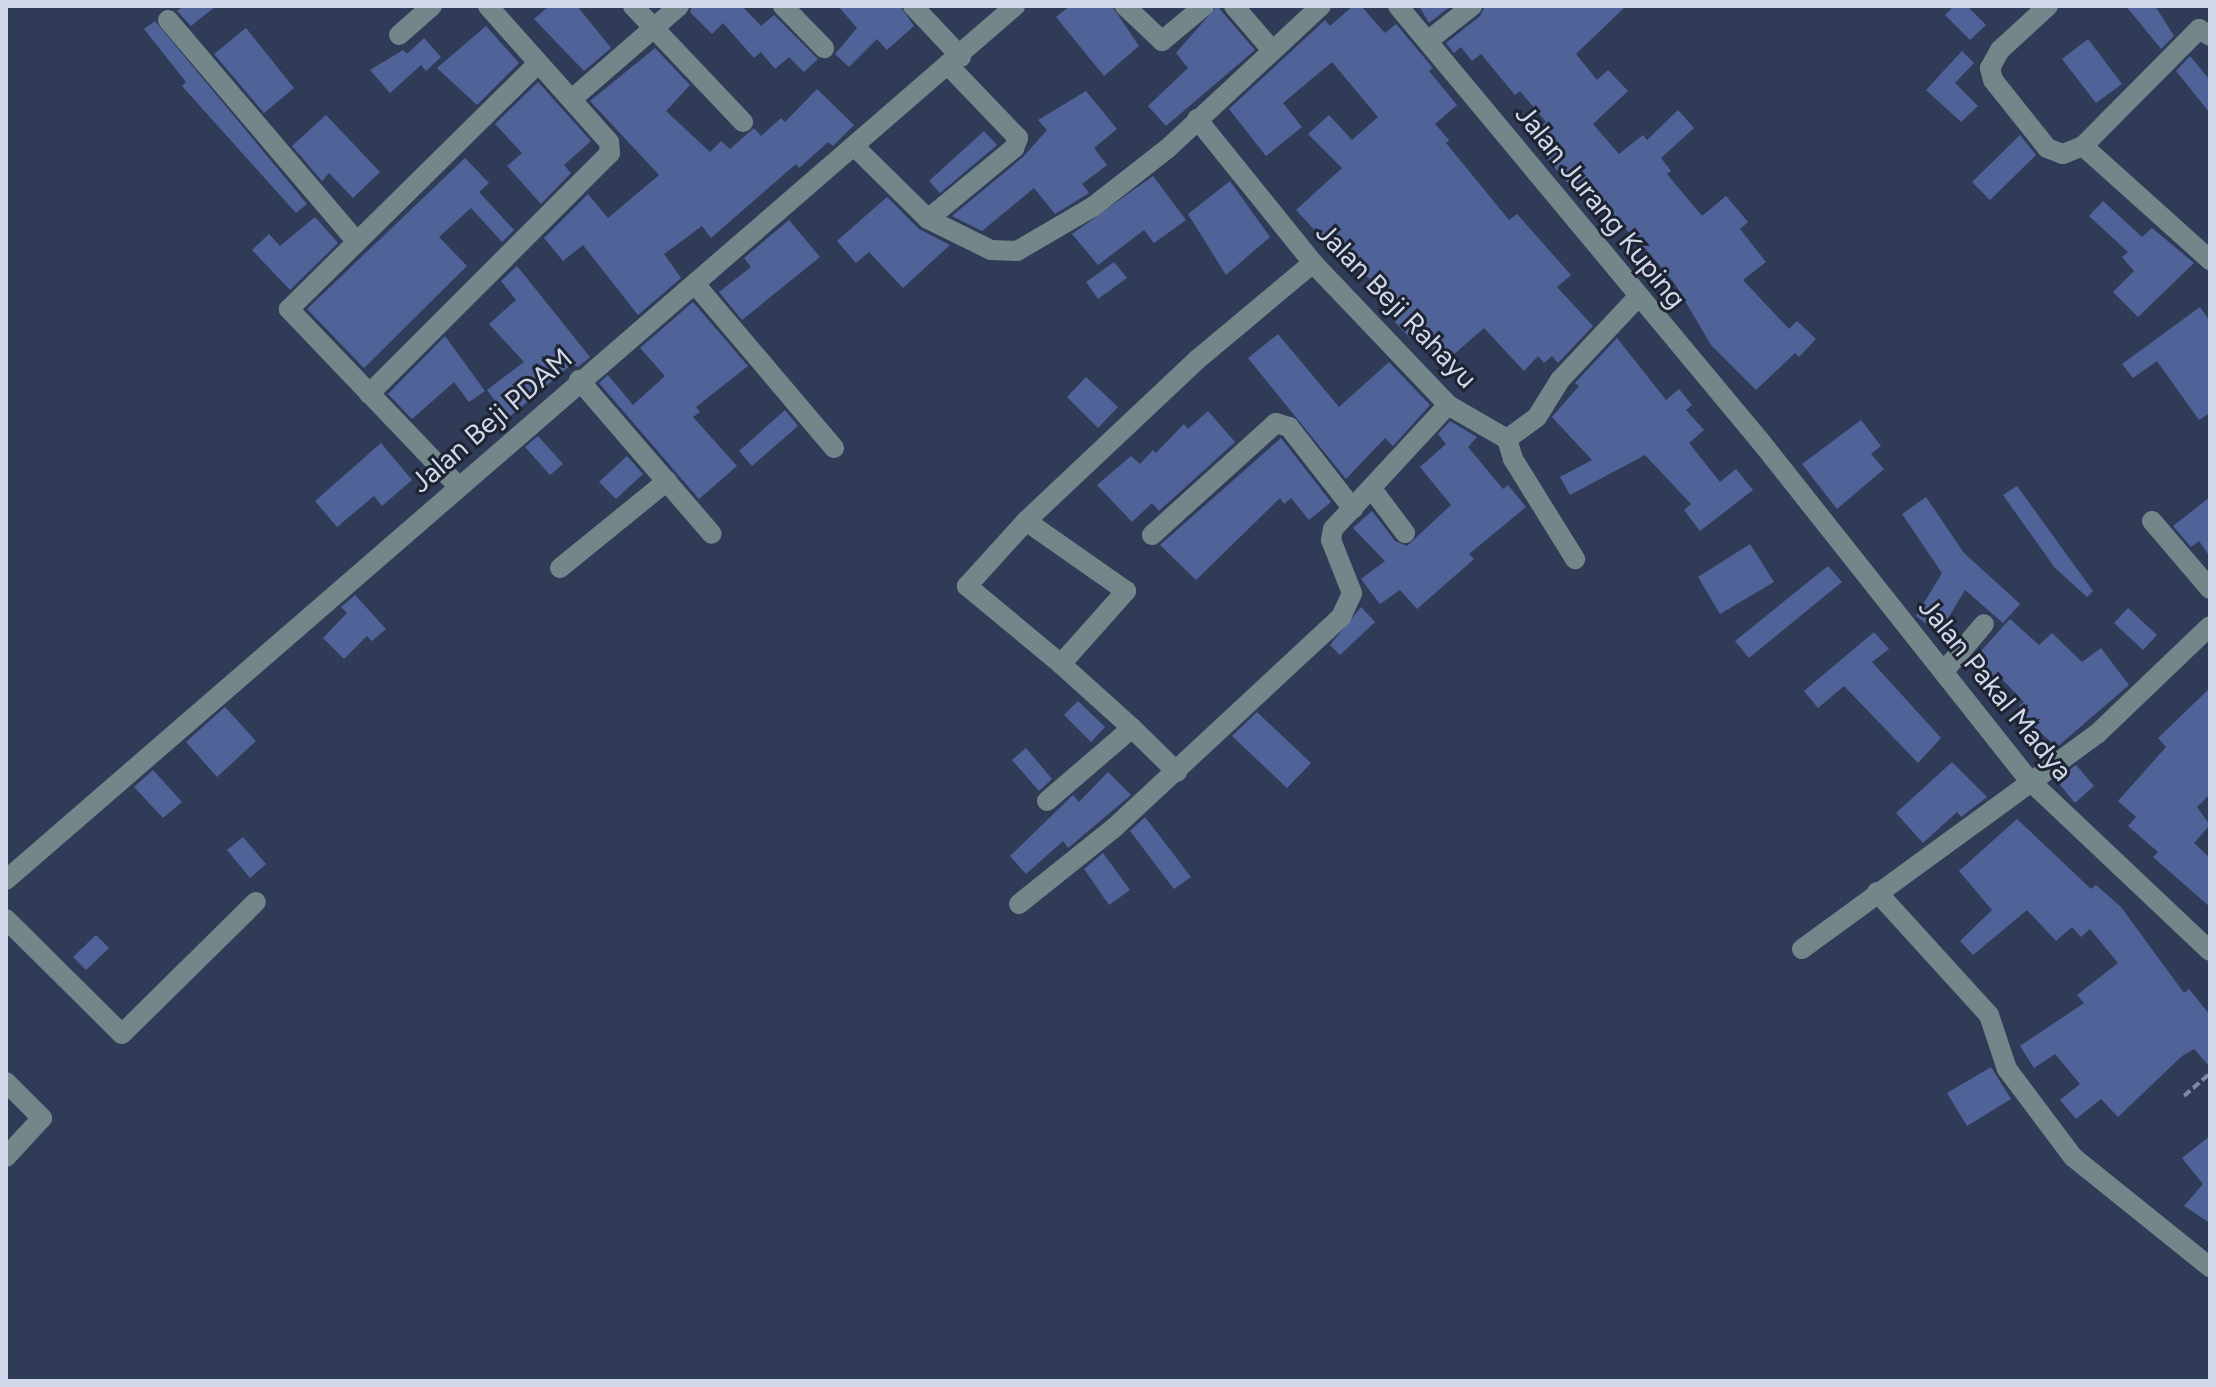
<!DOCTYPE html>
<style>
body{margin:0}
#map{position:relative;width:2216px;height:1387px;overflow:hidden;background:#303b58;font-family:Figtree,sans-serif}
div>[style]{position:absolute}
.building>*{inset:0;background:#506398}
.path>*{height:4px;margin-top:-2px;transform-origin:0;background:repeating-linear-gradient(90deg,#7f88a0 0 8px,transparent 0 12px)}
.minor>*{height:20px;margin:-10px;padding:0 10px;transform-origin:10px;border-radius:10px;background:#73878a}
span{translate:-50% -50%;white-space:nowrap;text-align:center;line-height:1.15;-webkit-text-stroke:6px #1d2330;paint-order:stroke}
.street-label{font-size:28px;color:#d1d8ea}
.frame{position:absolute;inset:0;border:8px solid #d1d8ea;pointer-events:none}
</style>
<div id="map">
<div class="building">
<i style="clip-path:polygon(184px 6px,216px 6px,191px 26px,177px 11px)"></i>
<i style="clip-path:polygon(549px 6px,577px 6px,611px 48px,584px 71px,534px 19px)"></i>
<i style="clip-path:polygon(692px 6px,742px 6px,761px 26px,774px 15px,818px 59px,804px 72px,789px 57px,775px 69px,761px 52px,754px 58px,723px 23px,712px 34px,690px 12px)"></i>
<i style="clip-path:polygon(838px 6px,900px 6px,914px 26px,887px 50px,877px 39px,849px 67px,835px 54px,857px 28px)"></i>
<i style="clip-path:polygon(1070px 6px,1112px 6px,1139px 46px,1104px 76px,1056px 17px)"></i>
<i style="clip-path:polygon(1217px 6px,1255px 50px,1166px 126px,1148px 106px,1188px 68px,1176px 53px)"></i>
<i style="clip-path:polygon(1353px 6px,1361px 6px,1385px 33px,1396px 24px,1433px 68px,1429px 71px,1457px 105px,1435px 124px,1449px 140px,1446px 143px,1509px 220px,1517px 214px,1571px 275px,1557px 287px,1593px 326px,1558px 363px,1552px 356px,1544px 363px,1538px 356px,1524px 371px,1484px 328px,1444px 363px,1417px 332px,1410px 338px,1394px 321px,1399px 316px,1367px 283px,1370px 279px,1331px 248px,1296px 210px,1342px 168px,1308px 134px,1329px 115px,1352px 140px,1378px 117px,1332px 62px,1283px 103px,1302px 127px,1266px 156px,1229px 109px,1325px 20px,1330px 26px)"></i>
<i style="clip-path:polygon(1419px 6px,1451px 6px,1429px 23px)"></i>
<i style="clip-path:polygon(1485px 6px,1626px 6px,1576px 54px,1597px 80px,1608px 70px,1628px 91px,1593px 124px,1619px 154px,1643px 135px,1647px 140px,1678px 110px,1694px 128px,1661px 158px,1671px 171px,1667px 174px,1702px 216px,1726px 196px,1748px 222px,1740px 229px,1766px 262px,1743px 280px,1789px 329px,1797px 321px,1816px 339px,1799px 357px,1795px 353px,1756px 390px,1711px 345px,1675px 284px,1650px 254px,1594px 196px,1580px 185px,1574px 190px,1542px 153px,1551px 146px,1537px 129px,1546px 122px,1520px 91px,1515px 95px,1481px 54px,1472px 61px,1461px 47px,1454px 53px,1446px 43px,1480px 16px)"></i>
<i style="clip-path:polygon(1954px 6px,1967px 6px,1986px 25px,1970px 40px,1945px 15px)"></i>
<i style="clip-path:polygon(2126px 6px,2155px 6px,2174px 36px,2161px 49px)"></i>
<i style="clip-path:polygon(155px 21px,307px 204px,296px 213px,182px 86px,186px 82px,144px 29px)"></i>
<i style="clip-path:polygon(486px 26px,519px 63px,477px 105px,437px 68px)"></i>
<i style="clip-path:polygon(246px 28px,294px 88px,264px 113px,214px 54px)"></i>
<i style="clip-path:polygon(424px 38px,441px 57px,426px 71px,421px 65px,390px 93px,370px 70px,403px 50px,407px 54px)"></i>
<i style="clip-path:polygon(2088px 39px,2122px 84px,2096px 103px,2062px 59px)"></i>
<i style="clip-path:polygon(655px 48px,690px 85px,666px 111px,710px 152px,721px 141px,730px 149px,754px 128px,761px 136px,781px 118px,785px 122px,817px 89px,854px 125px,833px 146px,828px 142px,799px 168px,796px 164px,711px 238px,702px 226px,664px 254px,681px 278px,638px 315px,583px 245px,563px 261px,544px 238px,588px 194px,608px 218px,659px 175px,590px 101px)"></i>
<i style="clip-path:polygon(1962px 51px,1974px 63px,1955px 83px,1978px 106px,1961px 122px,1926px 90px)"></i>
<i style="clip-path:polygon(2190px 56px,2210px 80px,2210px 113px,2176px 71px)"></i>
<i style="clip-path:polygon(538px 82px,591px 141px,564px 165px,571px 173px,541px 204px,507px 166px,522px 153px,495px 124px)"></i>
<i style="clip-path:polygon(1086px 91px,1117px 129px,1094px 148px,1107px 165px,1082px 184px,1089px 193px,1055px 214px,1034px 188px,982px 231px,952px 216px,1023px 157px,1047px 130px,1038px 120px)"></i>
<i style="clip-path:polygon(326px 115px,380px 172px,353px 198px,329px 173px,322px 181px,292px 146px)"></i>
<i style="clip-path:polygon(984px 131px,997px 145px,940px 193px,929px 181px)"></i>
<i style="clip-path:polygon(2020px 135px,2036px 155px,1990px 200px,1972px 182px)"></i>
<i style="clip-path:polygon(465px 158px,489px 183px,479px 192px,514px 230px,502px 242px,471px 208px,439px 237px,467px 266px,364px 368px,307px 309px)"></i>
<i style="clip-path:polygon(1153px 176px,1186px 220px,1154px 243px,1144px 230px,1098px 265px,1072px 234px)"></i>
<i style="clip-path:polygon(1230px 181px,1270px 237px,1226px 275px,1188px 214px)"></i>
<i style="clip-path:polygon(887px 197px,919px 229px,950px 245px,903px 288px,869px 252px,856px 263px,837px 241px)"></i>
<i style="clip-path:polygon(2103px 201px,2142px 237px,2152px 228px,2194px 263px,2138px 317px,2113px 292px,2134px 271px,2122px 257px,2128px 252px,2089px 216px)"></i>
<i style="clip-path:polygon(315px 217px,338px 243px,290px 290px,252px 250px,269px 234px,280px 246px)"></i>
<i style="clip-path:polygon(789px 220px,820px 257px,742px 320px,719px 292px,751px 267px,744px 258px)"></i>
<i style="clip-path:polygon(1114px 262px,1127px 278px,1098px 299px,1086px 282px)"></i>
<i style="clip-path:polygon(517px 266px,590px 357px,578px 367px,572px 364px,508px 418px,487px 390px,524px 362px,489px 324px,516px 300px,501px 281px)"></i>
<i style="clip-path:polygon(693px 302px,748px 366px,696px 407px,700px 412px,693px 417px,737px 466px,699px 499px,599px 383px,608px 375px,633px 405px,665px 376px,640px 348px)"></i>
<i style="clip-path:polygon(2200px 307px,2210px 321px,2210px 413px,2199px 420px,2157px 361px,2133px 378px,2122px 364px)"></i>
<i style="clip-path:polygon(1278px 334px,1339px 407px,1389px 362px,1430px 405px,1393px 446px,1385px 438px,1346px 479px,1248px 358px)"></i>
<i style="clip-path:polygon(445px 336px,485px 391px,469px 402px,454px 382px,412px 419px,388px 394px)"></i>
<i style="clip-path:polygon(1617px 338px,1666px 400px,1679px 389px,1692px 405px,1686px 410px,1704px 430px,1689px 443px,1720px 482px,1736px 469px,1753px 490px,1700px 531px,1684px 510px,1691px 504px,1645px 455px,1570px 495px,1560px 477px,1592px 460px,1552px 417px,1579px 386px,1575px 383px)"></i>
<i style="clip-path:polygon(1086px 377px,1118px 407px,1098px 428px,1067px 397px)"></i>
<i style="clip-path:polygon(785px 410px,798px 426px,752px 466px,739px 451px)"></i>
<i style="clip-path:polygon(1208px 411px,1235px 442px,1159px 511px,1152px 503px,1132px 522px,1097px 485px,1131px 456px,1140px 464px,1153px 450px,1156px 453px,1184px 424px,1188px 429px)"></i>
<i style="clip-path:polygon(1861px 420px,1881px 446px,1871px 454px,1884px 469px,1837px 509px,1802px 464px)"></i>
<i style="clip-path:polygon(1450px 421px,1477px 437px,1468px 447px,1503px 489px,1508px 485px,1526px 507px,1469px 554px,1474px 559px,1417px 609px,1400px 590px,1380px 604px,1361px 579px,1385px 561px,1353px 528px,1372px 511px,1395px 541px,1407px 546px,1451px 505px,1420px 467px,1446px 444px,1438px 434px)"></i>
<i style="clip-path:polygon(538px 436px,563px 464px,550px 475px,525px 447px)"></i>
<i style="clip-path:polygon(1281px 438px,1331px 502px,1309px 520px,1291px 498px,1284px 504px,1280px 498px,1196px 580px,1160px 545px)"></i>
<i style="clip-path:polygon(381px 443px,412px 480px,382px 506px,374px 496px,337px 527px,315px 501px)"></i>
<i style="clip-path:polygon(627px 456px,643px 474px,616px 499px,599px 482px)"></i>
<i style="clip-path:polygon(2017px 486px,2093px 591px,2087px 597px,2055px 568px,2003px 495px)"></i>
<i style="clip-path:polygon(1926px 497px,1964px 553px,2020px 604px,2003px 623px,1965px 590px,1939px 633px,1916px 616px,1942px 573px,1902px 514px)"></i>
<i style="clip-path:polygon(2210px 497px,2210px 557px,2199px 541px,2191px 547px,2173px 526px)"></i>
<i style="clip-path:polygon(1750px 544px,1774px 582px,1720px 614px,1698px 577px)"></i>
<i style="clip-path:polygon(1828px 566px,1842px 582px,1749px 658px,1735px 641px)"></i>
<i style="clip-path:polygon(355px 595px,386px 629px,372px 641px,367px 636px,344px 659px,323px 638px,347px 613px,341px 607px)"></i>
<i style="clip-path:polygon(1361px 607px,1375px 622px,1340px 655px,1330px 645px)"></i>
<i style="clip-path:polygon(2128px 608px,2157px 635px,2143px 650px,2114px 623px)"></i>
<i style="clip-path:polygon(2010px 619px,2039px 645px,2052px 633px,2082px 662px,2101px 648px,2129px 685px,2057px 747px,2028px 722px,2019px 706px,2024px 702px,1999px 676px,1991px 685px,1969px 664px)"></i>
<i style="clip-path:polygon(1874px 632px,1889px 649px,1872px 662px,1941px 738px,1918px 763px,1844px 686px,1818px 708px,1804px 691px)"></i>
<i style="clip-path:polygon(2210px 688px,2210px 794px,2197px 807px,2210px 825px,2194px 843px,2210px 858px,2210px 907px,2153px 857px,2158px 852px,2128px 826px,2136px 817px,2118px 801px,2166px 747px,2158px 738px)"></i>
<i style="clip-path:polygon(1078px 701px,1105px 727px,1091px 742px,1064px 715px)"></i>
<i style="clip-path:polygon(225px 707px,256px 741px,217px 777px,186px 742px)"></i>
<i style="clip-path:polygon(1257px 712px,1311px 763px,1287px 788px,1232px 736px)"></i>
<i style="clip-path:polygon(1026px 748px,1052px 779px,1039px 791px,1012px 760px)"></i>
<i style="clip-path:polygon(1952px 762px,1987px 797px,1961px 817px,1957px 812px,1923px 843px,1896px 813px)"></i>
<i style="clip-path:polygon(2076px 765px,2094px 786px,2075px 803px,2056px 780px)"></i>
<i style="clip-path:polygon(153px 770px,182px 802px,163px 818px,134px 787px)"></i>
<i style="clip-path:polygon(1108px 772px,1131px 795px,1068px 848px,1063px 841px,1026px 874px,1010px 856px,1073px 795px,1079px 802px)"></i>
<i style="clip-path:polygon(1145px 817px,1191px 877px,1174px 889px,1130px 831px)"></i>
<i style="clip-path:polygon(2017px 819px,2091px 889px,2096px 885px,2121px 907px,2184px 993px,2189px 989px,2210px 1015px,2210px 1067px,2194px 1049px,2182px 1056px,2118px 1117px,2101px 1099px,2076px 1119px,2060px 1100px,2080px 1084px,2055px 1054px,2034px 1068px,2020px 1046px,2084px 1003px,2077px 995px,2118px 963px,2090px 929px,2081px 937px,2072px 927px,2056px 941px,2027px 910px,1973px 955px,1960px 941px,1992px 910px,1959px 871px)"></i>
<i style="clip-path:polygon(243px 837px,266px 864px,250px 878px,227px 850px)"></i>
<i style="clip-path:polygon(1103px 853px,1130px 890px,1109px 905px,1084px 869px)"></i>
<i style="clip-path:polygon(96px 935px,109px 948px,86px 970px,73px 957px)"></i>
<i style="clip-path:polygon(1991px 1067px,2011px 1099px,1967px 1126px,1947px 1093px)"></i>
<i style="clip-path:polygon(2210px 1136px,2210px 1223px,2184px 1206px,2203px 1184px,2182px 1158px)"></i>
</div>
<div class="path">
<i style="left:2184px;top:1096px;width:35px;rotate:-41deg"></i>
</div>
<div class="minor">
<i style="left:633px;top:6px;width:160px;rotate:46.5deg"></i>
<i style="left:783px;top:6px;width:59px;rotate:45.7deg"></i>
<i style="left:913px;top:6px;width:70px;rotate:46.7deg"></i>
<i style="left:1125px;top:6px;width:51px;rotate:43.4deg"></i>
<i style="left:1162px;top:41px;width:55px;rotate:-39.8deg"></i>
<i style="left:1234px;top:6px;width:57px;rotate:49.3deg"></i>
<i style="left:1398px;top:6px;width:567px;rotate:50.22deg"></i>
<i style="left:1761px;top:442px;width:431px;rotate:51.6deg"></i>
<i style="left:2029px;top:780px;width:249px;rotate:43.4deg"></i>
<i style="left:2048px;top:6px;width:65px;rotate:137.5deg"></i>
<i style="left:2000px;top:50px;width:21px;rotate:119deg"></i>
<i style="left:1990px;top:68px;width:12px;rotate:76deg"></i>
<i style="left:1993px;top:80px;width:87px;rotate:51.5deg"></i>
<i style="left:2047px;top:148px;width:17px;rotate:21deg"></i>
<i style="left:2063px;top:154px;width:22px;rotate:-22deg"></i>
<i style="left:2083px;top:146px;width:171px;rotate:41.9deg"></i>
<i style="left:168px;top:20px;width:289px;rotate:49.6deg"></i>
<i style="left:399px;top:35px;width:44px;rotate:-41.3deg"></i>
<i style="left:1429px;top:40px;width:55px;rotate:-38.3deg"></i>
<i style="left:572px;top:99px;width:142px;rotate:-41deg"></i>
<i style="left:1197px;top:119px;width:185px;rotate:51.1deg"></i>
<i style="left:1313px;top:263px;width:196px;rotate:46.4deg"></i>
<i style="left:1448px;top:405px;width:68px;rotate:30deg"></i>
<i style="left:1507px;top:439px;width:37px;rotate:-36deg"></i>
<i style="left:1537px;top:417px;width:44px;rotate:-58.1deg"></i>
<i style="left:1560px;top:380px;width:114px;rotate:-46.8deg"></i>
<i style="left:2083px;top:146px;width:165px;rotate:-45.2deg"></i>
<i style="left:2199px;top:29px;width:13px;rotate:32deg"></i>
<i style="left:856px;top:148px;width:101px;rotate:44.6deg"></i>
<i style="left:928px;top:219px;width:70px;rotate:26.2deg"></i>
<i style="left:991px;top:250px;width:26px;rotate:2deg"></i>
<i style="left:1017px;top:251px;width:89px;rotate:-30.3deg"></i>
<i style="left:1094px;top:206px;width:93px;rotate:-38deg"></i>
<i style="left:1167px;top:149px;width:210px;rotate:-42.9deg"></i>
<i style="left:928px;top:219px;width:112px;rotate:-39.5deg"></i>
<i style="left:1014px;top:148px;width:11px;rotate:-68deg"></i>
<i style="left:1018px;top:138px;width:98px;rotate:-133.8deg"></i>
<i style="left:695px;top:284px;width:215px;rotate:49.7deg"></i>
<i style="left:579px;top:380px;width:203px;rotate:49.2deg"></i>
<i style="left:369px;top:394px;width:341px;rotate:-45deg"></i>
<i style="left:610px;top:153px;width:11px;rotate:-95deg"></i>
<i style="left:609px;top:142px;width:182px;rotate:-131.7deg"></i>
<i style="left:1507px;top:439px;width:21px;rotate:73deg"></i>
<i style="left:1513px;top:459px;width:118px;rotate:58.2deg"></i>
<i style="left:458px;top:486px;width:245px;rotate:-133.7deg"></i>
<i style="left:289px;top:309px;width:347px;rotate:-44.6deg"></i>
<i style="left:1372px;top:489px;width:55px;rotate:53.1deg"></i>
<i style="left:1026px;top:521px;width:88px;rotate:132.2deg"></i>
<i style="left:967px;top:586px;width:122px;rotate:39.7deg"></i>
<i style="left:2152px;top:521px;width:89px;rotate:49.5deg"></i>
<i style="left:1152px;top:535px;width:167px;rotate:-42.1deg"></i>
<i style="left:1276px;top:423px;width:14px;rotate:17deg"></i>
<i style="left:1289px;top:427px;width:104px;rotate:52deg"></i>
<i style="left:560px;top:568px;width:138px;rotate:-39.1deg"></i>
<i style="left:1945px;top:670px;width:60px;rotate:-49.7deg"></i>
<i style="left:1132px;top:728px;width:96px;rotate:-138deg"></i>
<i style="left:1061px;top:664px;width:98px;rotate:-48.3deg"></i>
<i style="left:1126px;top:591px;width:122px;rotate:-145deg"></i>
<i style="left:1026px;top:521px;width:236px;rotate:-43.3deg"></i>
<i style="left:1198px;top:359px;width:150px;rotate:-39.9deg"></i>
<i style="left:1047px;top:801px;width:112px;rotate:-40.7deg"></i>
<i style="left:1132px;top:728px;width:63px;rotate:44.4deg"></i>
<i style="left:6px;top:880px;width:1335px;rotate:-40.9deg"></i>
<i style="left:1877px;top:892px;width:166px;rotate:47.7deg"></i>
<i style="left:1989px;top:1015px;width:57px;rotate:71.6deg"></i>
<i style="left:2007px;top:1069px;width:110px;rotate:53.1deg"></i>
<i style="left:2073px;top:1157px;width:176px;rotate:38.8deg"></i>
<i style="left:1019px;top:904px;width:123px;rotate:-38.7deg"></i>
<i style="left:1115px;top:827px;width:309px;rotate:-42.9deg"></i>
<i style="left:1341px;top:617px;width:26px;rotate:-65deg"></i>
<i style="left:1352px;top:593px;width:57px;rotate:-111.6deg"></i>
<i style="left:1331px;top:540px;width:11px;rotate:-80deg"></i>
<i style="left:1333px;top:529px;width:169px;rotate:-47.2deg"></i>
<i style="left:6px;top:919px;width:163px;rotate:44.8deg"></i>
<i style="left:122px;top:1034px;width:188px;rotate:-44.6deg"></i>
<i style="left:1802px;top:949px;width:365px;rotate:-36.1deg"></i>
<i style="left:2097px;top:734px;width:156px;rotate:-43.7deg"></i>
<i style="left:6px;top:1082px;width:51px;rotate:45deg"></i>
<i style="left:42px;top:1118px;width:53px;rotate:132.7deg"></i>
</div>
<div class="street-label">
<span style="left:1601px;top:206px;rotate:51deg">Jalan Jurang Kuping</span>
<span style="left:1397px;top:305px;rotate:46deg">Jalan Beji Rahayu</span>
<span style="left:491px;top:420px;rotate:-41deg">Jalan Beji PDAM</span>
<span style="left:1996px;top:689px;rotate:51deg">Jalan Pakal Madya</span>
</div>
<div class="frame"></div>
</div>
